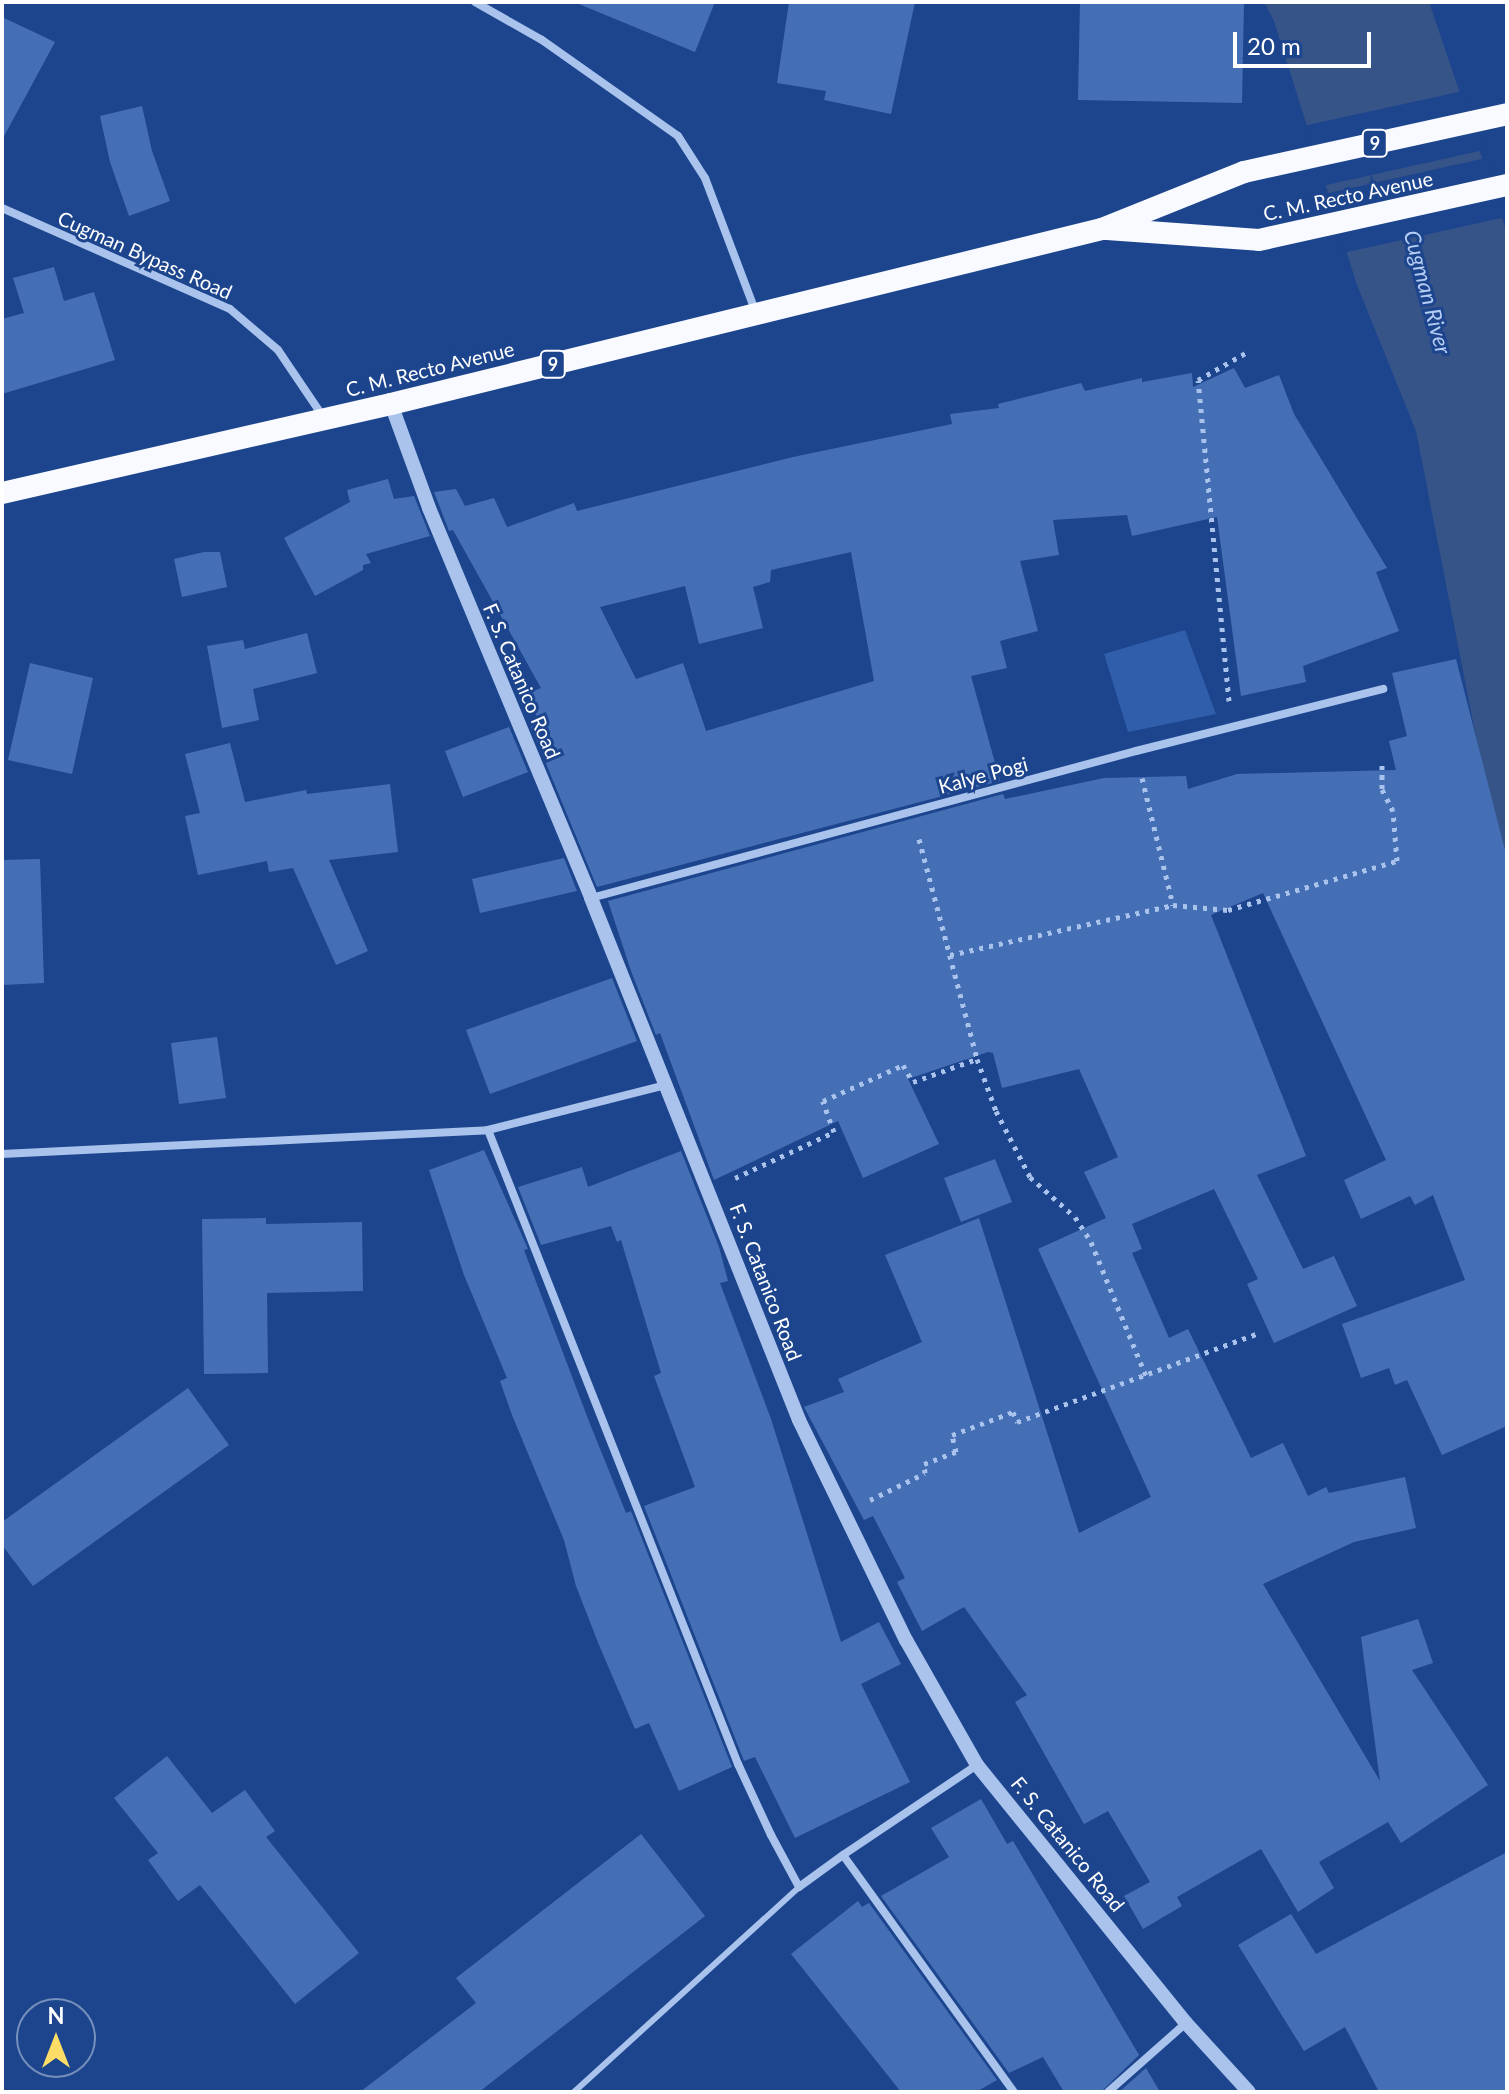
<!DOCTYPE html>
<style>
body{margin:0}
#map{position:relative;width:1509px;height:2094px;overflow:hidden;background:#1d458d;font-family:Lato,sans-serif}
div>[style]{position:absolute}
.green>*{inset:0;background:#305eab}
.water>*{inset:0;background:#375489}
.pier>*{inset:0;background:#1d458d}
.building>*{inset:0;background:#456fb5}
.path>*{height:5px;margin-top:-2.5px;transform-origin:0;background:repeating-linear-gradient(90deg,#a9c3ed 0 4px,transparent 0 10px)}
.service>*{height:6px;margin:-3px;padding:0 3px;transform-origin:3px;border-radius:3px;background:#a9c3ed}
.minor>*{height:8px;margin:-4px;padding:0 4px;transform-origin:4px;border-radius:4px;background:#a9c3ed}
.tertiary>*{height:14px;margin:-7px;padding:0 7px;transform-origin:7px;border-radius:7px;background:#a9c3ed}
.trunk>*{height:22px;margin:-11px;padding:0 11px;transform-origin:11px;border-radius:11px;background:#f8faff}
span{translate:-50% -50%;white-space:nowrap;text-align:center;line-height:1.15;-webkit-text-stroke:6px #1d458d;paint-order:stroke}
.shield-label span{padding:2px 6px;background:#1d458d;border:2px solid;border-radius:6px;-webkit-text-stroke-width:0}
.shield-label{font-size:18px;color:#fff;font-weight:700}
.street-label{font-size:20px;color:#fff}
.water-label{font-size:22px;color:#b5cdf4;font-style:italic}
.frame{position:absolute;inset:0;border:4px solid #fff;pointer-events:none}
.north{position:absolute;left:16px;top:1998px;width:80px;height:80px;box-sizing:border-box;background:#1d458d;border:2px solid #778fbb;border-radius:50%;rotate:0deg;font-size:22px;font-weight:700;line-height:32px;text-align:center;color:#fff}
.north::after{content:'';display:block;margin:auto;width:28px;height:36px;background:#fddd68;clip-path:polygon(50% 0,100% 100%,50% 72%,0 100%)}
.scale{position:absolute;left:1233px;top:32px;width:138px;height:36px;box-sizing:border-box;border:4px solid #fff;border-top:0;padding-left:10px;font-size:24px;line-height:28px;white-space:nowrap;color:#fff;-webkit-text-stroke:6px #1d458d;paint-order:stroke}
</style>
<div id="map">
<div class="green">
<i style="clip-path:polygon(1185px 630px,1216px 714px,1128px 732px,1104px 654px)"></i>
</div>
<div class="water">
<i style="clip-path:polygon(1264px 2px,1429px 2px,1503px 220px,1507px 235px,1507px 874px,1475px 732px,1416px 431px,1357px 285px,1274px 21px)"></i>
</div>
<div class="pier">
<i style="clip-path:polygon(1463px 91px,1484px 150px,1322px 186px,1303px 126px)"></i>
<i style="clip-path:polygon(1486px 158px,1506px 217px,1343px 253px,1324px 194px)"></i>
</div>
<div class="building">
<i style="clip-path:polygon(574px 2px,715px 2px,695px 52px)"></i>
<i style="clip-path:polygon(789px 2px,915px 2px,891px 114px,824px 100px,826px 91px,777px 83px)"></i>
<i style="clip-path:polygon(1080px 2px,1244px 2px,1242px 103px,1078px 100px)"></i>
<i style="clip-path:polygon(2px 17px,55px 42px,2px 140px)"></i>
<i style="clip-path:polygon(142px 106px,152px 151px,170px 201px,129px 216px,110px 162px,100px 116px)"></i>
<i style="clip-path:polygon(54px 267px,64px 301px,94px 292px,115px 360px,2px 394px,2px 319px,24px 313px,13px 278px)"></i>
<i style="clip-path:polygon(evenodd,1234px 368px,1245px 388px,1279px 375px,1294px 414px,1387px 568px,1376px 572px,1399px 631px,1303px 666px,1306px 682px,1241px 696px,1217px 517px,1132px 536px,1127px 515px,1053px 520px,1059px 555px,1020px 561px,1038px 631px,1000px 641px,1007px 668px,971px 676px,1000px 781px,597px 887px,528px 720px,537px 717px,526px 694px,541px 688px,453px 530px,449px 531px,434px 492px,456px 489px,465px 506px,494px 498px,507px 527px,574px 503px,577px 511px,793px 457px,952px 424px,950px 414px,999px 408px,998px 404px,1081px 383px,1085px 391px,1142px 378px,1142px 382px,1192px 373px,1193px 387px,1234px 368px,851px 552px,874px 681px,706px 731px,683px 663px,636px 679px,600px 607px,685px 586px,699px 644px,763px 628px,753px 587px,770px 582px,771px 570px,851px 552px)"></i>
<i style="clip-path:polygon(388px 479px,394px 499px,414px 496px,430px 536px,366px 554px,371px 563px,363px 565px,363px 570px,315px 596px,284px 538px,350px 502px,347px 490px)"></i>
<i style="clip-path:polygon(204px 552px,220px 552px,227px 587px,182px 597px,174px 559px)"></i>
<i style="clip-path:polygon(307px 633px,317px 673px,253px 689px,259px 720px,222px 728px,207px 646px,243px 640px,245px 649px)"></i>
<i style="clip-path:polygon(1456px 659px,1507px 858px,1507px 1426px,1442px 1455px,1407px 1380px,1395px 1385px,1389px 1368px,1361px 1378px,1342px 1324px,1465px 1280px,1433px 1195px,1415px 1205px,1410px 1196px,1361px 1219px,1344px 1180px,1386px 1160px,1263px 893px,1211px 915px,1306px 1156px,1257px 1175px,1303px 1269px,1334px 1256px,1357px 1306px,1274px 1343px,1247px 1284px,1258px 1279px,1214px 1189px,1132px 1224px,1142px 1249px,1132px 1253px,1169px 1338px,1188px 1329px,1251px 1458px,1283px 1443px,1308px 1496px,1326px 1487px,1329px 1493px,1405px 1477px,1416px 1528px,1354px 1542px,1263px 1584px,1380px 1781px,1361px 1637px,1418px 1619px,1433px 1663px,1412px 1670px,1488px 1785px,1401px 1843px,1388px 1822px,1319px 1862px,1334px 1888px,1298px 1912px,1261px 1849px,1177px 1897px,1182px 1906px,1143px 1929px,1124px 1896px,1150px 1882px,1108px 1811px,1084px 1824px,1015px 1702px,1027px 1695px,964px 1607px,922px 1631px,897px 1582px,905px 1578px,873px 1516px,864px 1520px,804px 1407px,844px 1392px,838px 1379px,922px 1342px,885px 1255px,979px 1218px,1079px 1533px,1151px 1497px,1038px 1249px,1106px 1218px,1084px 1172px,1118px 1157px,1079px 1069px,1002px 1088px,993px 1053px,988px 1052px,908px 1079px,939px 1144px,863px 1178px,838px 1121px,714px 1180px,660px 1033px,656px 1035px,631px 971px,608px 901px,1003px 794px,1005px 799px,1104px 778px,1186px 776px,1188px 789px,1237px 774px,1396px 770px,1389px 741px,1407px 736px,1392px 673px)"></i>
<i style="clip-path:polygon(30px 663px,93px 678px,72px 774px,8px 760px)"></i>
<i style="clip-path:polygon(509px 727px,528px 772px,463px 797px,445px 751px)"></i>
<i style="clip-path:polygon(230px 743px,245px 802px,306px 790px,307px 794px,390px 784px,398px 852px,329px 860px,368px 951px,336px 965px,293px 868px,269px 872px,267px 861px,198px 875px,185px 816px,200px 813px,185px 754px)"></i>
<i style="clip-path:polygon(564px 858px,577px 891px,480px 913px,472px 879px)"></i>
<i style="clip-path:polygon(40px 859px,44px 983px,2px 985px,2px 860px)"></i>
<i style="clip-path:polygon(612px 978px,637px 1041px,490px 1094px,466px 1030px)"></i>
<i style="clip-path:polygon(217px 1037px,226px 1098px,179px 1104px,171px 1043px)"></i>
<i style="clip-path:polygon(484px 1150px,528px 1249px,524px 1250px,590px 1424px,626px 1513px,631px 1511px,732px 1767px,679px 1791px,649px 1723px,635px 1729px,599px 1645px,576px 1586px,564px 1540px,512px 1415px,500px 1381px,507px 1378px,464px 1275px,429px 1170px)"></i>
<i style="clip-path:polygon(681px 1151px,719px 1247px,728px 1281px,720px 1283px,771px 1419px,841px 1642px,879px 1622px,901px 1664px,861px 1684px,910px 1782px,795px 1838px,755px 1757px,744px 1761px,644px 1506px,695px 1487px,654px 1376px,661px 1373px,621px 1240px,617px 1242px,611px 1226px,541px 1245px,518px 1187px,582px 1167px,588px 1187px)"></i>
<i style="clip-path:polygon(995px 1159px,1012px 1202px,961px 1222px,944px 1178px)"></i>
<i style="clip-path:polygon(266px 1218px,266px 1224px,362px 1222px,363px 1291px,267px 1293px,268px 1373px,204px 1374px,202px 1219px)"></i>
<i style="clip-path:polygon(188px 1388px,229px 1445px,33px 1586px,2px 1545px,2px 1522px)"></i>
<i style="clip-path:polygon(167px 1756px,212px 1813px,245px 1790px,275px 1831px,266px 1837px,359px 1953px,295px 2004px,200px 1885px,178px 1901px,148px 1860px,158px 1853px,114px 1798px)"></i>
<i style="clip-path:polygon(981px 1799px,1007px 1844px,1013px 1841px,1139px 2055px,1101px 2092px,1064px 2092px,1043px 2057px,1009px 2073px,881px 1896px,949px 1857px,931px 1828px)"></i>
<i style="clip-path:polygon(641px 1834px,705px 1916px,479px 2092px,360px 2092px,476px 2003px,456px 1978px)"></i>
<i style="clip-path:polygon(1507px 1852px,1507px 2092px,1379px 2092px,1345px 2027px,1304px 2051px,1238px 1945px,1291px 1914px,1316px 1954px)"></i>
<i style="clip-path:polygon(858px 1901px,862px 1907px,869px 1903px,997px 2080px,976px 2092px,901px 2092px,791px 1954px)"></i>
<i style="clip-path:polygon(1146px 2068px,1160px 2092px,1119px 2092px)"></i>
</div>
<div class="path">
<i style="left:1229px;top:701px;width:322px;rotate:-95.5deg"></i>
<i style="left:1198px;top:380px;width:59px;rotate:-29.6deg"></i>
<i style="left:1142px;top:778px;width:131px;rotate:76.3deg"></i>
<i style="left:919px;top:839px;width:228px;rotate:75.2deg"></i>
<i style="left:977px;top:1059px;width:55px;rotate:69.9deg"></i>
<i style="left:996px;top:1111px;width:74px;rotate:62.7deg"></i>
<i style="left:1030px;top:1177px;width:60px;rotate:41.6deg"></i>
<i style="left:1075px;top:1217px;width:30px;rotate:57deg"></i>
<i style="left:1091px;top:1242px;width:145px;rotate:67.7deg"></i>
<i style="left:950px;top:955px;width:229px;rotate:-12.6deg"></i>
<i style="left:1173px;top:905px;width:55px;rotate:5.2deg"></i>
<i style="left:1228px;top:910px;width:176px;rotate:-16.2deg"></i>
<i style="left:1397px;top:861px;width:50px;rotate:-94.6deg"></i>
<i style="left:1393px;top:811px;width:25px;rotate:-117deg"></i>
<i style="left:1382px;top:789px;width:29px;rotate:-90deg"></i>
<i style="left:735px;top:1178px;width:109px;rotate:-24.9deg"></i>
<i style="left:834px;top:1132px;width:33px;rotate:-110deg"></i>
<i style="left:823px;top:1101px;width:88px;rotate:-24.2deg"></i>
<i style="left:903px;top:1065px;width:20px;rotate:60deg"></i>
<i style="left:913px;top:1082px;width:68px;rotate:-19.8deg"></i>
<i style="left:870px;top:1500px;width:61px;rotate:-26.1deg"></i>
<i style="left:925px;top:1473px;width:9px;rotate:-96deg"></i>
<i style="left:924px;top:1464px;width:34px;rotate:-21deg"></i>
<i style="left:956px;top:1452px;width:17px;rotate:-103deg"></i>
<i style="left:952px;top:1435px;width:65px;rotate:-20.7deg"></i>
<i style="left:1013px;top:1412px;width:11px;rotate:68deg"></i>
<i style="left:1017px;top:1422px;width:258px;rotate:-20.2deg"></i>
</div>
<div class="service">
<i style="left:574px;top:2092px;width:304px;rotate:-42.3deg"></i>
</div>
<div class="minor">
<i style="left:475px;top:2px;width:77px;rotate:29.6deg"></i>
<i style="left:542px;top:40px;width:166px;rotate:35.2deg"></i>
<i style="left:678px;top:136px;width:50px;rotate:57.3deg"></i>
<i style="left:705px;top:178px;width:144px;rotate:69.3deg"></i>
<i style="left:2px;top:208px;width:249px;rotate:23.9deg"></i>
<i style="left:230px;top:309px;width:63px;rotate:40.5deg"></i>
<i style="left:278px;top:350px;width:82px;rotate:55.9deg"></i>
<i style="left:591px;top:898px;width:564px;rotate:-15.09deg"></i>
<i style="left:1136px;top:751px;width:255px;rotate:-14.1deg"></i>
<i style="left:488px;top:1130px;width:682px;rotate:68.48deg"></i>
<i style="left:738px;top:1764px;width:78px;rotate:65.1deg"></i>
<i style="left:771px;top:1835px;width:59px;rotate:61.7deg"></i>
<i style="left:799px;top:1887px;width:54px;rotate:-36deg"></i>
<i style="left:2px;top:1154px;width:487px;rotate:-2.8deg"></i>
<i style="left:488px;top:1130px;width:184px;rotate:-14.2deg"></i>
<i style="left:977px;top:1765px;width:161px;rotate:146.1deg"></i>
<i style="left:843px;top:1855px;width:292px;rotate:54.2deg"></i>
<i style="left:1108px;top:2092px;width:104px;rotate:-41.5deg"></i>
</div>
<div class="tertiary">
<i style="left:391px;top:404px;width:111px;rotate:69.9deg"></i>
<i style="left:429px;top:508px;width:422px;rotate:67.4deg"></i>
<i style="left:591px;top:898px;width:562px;rotate:68.27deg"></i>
<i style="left:799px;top:1420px;width:245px;rotate:64.1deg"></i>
<i style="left:906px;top:1640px;width:144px;rotate:60.4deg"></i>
<i style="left:977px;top:1765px;width:332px;rotate:51deg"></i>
<i style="left:1186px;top:2023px;width:93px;rotate:47.6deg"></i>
</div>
<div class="trunk">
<i style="left:1107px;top:229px;width:152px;rotate:4.1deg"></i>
<i style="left:1259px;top:240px;width:254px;rotate:-12.5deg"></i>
<i style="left:2px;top:493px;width:399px;rotate:-12.9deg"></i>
<i style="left:391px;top:404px;width:732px;rotate:-13.83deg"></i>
<i style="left:1102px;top:229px;width:153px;rotate:-21.9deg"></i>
<i style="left:1244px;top:172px;width:269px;rotate:-12.4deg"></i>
</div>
<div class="shield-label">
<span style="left:1375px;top:143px">9</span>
<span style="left:553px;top:364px">9</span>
</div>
<div class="street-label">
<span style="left:1348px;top:196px;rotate:-12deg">C. M. Recto Avenue</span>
<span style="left:145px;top:255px;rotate:24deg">Cugman Bypass Road</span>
<span style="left:430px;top:369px;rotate:-14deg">C. M. Recto Avenue</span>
<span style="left:522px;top:681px;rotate:67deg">F. S. Catanico Road</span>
<span style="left:983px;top:775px;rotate:-15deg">Kalye Pogi</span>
<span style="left:766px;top:1282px;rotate:69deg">F. S. Catanico Road</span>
<span style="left:1068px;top:1844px;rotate:51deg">F. S. Catanico Road</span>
</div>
<div class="water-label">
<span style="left:1428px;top:292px;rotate:75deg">Cugman River</span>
</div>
<div class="frame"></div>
<div class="north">N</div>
<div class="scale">20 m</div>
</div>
